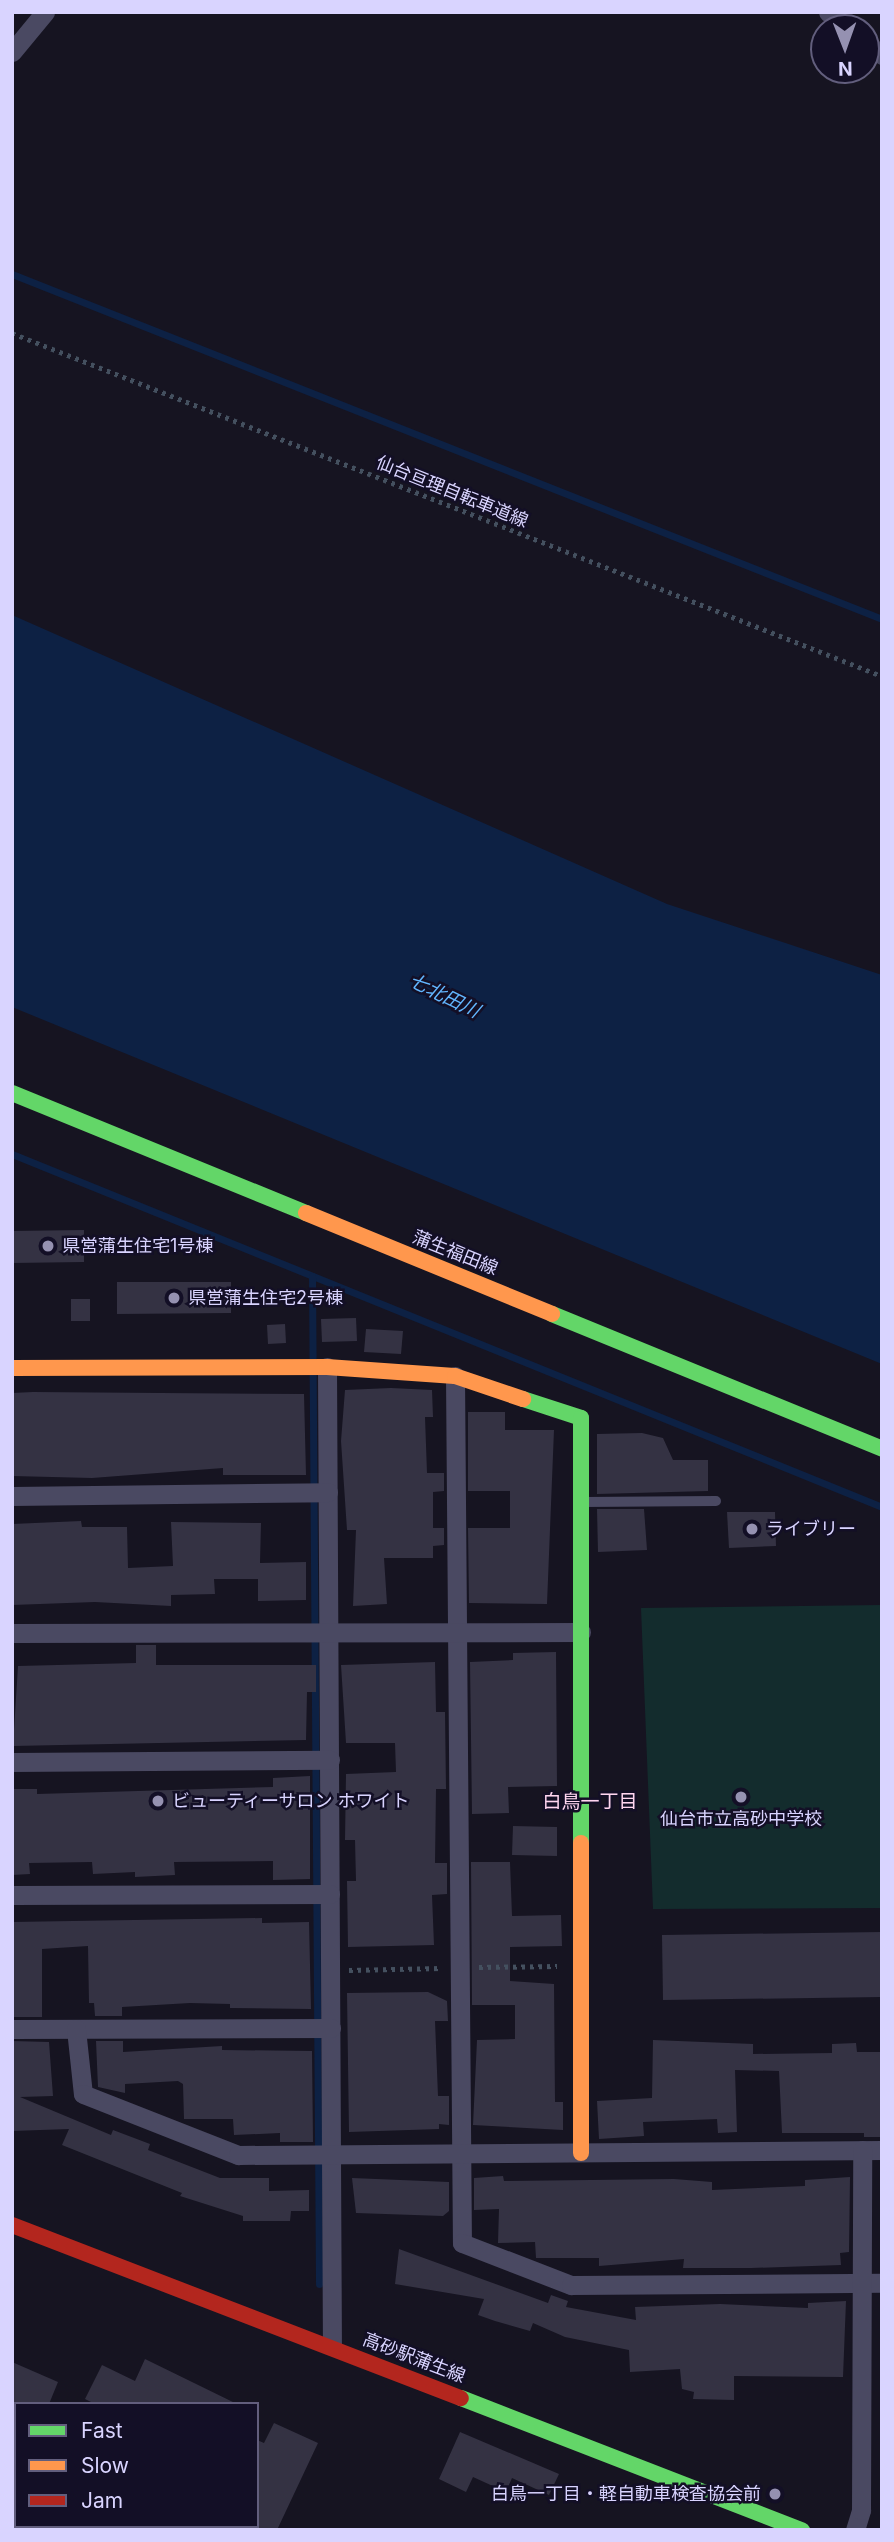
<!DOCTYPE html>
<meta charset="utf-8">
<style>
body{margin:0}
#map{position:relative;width:894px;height:2542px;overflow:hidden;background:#161421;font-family:Inter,"Noto Sans JP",sans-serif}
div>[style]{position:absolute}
.green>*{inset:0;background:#132c2d}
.water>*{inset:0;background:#0d2144}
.stream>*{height:7px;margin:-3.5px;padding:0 3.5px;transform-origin:3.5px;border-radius:3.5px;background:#0d2144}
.building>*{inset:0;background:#343243}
.path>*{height:4.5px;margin-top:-2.25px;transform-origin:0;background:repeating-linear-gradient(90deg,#44505f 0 3.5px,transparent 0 8.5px)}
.lane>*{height:10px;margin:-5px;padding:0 5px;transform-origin:5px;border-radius:5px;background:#4a4962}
.street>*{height:19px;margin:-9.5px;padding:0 9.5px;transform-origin:9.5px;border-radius:9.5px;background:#4a4962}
.fast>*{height:16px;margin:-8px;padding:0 8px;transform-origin:8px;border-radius:8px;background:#63d668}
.slow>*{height:16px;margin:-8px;padding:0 8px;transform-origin:8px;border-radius:8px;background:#ff974d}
.jam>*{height:16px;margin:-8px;padding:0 8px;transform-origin:8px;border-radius:8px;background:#b3261e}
.dots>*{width:19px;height:19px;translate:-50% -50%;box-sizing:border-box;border:4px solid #130f26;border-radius:50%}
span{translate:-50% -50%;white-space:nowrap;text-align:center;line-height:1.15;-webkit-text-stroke:5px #130f26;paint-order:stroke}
.street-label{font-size:18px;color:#d9d4ff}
.poi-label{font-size:18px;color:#d9d4ff}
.left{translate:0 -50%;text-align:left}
.right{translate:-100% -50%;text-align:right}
.water-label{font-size:19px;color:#62b6ff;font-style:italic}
.neighbourhood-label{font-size:19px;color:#ffd6f0}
.frame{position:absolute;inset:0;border:14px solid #d9d4ff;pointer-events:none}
.legend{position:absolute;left:14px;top:2402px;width:245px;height:126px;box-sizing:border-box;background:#130f26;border:2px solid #625e7d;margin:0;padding:9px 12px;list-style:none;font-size:21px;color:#d9d4ff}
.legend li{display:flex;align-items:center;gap:14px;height:35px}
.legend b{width:35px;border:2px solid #625e7d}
.north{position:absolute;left:810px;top:14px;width:70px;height:70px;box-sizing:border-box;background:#130f26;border:2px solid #625e7d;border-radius:50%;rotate:179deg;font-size:19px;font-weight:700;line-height:28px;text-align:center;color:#d9d4ff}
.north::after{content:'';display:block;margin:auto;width:24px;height:32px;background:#9591b1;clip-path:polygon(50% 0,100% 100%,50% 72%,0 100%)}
</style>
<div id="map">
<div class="green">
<i style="clip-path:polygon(882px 1605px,882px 1908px,653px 1909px,641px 1608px)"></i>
</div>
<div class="water">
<i style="clip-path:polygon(12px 615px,667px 904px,882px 975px,882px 1364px,12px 1007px)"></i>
</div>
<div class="stream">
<i style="left:12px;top:274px;width:936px;rotate:21.63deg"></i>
<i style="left:12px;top:1154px;width:939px;rotate:22.08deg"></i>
<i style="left:312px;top:1276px;width:1008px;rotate:89.6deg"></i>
</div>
<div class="building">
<i style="clip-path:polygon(84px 1230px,84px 1262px,12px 1263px,12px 1231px)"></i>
<i style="clip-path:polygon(117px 1282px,231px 1282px,231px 1313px,117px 1314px)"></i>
<i style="clip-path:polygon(71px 1299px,90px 1299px,90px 1321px,71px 1321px)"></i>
<i style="clip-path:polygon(356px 1318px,357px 1341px,322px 1342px,321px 1319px)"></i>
<i style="clip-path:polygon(285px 1324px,286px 1343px,268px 1344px,267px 1325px)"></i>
<i style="clip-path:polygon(366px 1329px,403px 1331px,401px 1354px,364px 1352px)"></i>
<i style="clip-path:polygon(391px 1388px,432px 1390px,433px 1417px,425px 1417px,427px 1473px,444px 1473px,444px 1491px,433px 1492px,433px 1528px,444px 1528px,444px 1545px,433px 1546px,433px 1558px,384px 1558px,387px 1604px,353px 1606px,356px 1530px,347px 1530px,341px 1441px,345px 1390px)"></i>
<i style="clip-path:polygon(33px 1392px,304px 1394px,306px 1475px,223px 1475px,223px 1468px,92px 1478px,12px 1476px,12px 1393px)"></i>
<i style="clip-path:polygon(468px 1412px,505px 1412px,505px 1430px,554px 1430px,547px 1604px,469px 1603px,468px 1528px,510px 1528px,510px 1491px,468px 1491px)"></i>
<i style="clip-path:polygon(642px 1433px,663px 1438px,673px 1460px,708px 1460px,708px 1491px,597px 1494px,597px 1434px)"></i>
<i style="clip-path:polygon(597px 1509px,644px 1509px,647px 1550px,598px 1552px)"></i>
<i style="clip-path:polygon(727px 1512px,775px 1512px,776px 1546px,729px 1548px)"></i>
<i style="clip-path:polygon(81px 1521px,82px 1527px,127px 1527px,128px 1568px,173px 1566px,171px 1522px,261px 1523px,260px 1563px,306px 1562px,306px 1600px,258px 1601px,258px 1579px,214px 1579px,215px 1594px,171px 1595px,171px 1606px,95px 1602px,12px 1605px,12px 1524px)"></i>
<i style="clip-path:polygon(136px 1645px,156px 1645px,156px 1665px,316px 1665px,316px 1692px,307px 1692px,306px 1740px,13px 1746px,18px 1666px,136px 1663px)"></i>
<i style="clip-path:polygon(556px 1652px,557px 1786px,508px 1787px,509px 1813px,472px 1814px,470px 1662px,513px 1660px,513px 1653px)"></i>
<i style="clip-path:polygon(435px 1662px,436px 1712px,445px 1712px,446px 1789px,436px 1789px,435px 1863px,447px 1863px,447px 1894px,432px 1895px,434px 1945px,348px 1947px,347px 1881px,356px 1881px,355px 1840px,345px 1840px,346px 1774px,396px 1772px,395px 1743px,346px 1743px,341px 1665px)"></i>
<i style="clip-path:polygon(310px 1776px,310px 1879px,273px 1880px,273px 1861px,174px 1862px,175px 1875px,135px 1877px,135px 1872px,93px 1874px,92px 1862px,29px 1863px,30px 1874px,12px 1875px,12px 1789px,37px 1789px,37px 1794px,273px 1787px,273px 1778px)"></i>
<i style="clip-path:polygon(513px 1826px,557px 1827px,557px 1856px,512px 1855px)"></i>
<i style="clip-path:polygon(471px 1862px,510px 1862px,512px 1916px,561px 1915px,562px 1946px,510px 1947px,510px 1981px,554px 1984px,555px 2102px,563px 2102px,563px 2130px,473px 2125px,477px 2040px,515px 2039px,515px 2005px,472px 2005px)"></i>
<i style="clip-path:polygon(262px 1918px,262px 1923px,309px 1922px,311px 2009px,230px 2008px,230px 2004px,190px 2003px,122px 2007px,122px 2016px,95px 2016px,94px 2003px,89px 2003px,88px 1946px,42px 1949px,42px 2017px,12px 2017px,12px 1922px)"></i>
<i style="clip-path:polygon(882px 1932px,882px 1997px,663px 2000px,662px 1935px)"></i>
<i style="clip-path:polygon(428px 1992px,447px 2001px,448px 2021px,435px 2021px,438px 2096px,449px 2096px,449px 2125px,439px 2124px,439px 2129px,349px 2132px,347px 1993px)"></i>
<i style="clip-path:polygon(653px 2040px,753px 2044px,753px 2054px,832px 2053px,832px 2044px,856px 2043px,857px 2052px,882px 2052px,882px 2137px,864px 2137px,864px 2133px,782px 2133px,779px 2071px,735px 2070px,737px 2132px,718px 2133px,717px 2119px,643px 2122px,644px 2136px,599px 2139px,597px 2101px,652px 2098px)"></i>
<i style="clip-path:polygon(12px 2041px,49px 2042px,53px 2096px,20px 2097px,111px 2135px,113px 2130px,150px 2144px,148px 2150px,220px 2178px,269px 2178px,269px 2191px,309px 2190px,309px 2211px,291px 2211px,290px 2221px,243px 2221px,243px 2216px,180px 2196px,182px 2193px,62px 2145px,69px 2129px,12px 2131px)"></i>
<i style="clip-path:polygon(96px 2041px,123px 2041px,123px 2052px,222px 2046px,222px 2050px,312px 2051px,313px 2142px,280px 2142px,280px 2133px,234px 2135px,233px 2119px,184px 2119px,183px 2084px,178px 2081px,125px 2084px,125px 2093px,98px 2087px)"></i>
<i style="clip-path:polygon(503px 2176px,504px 2181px,674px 2179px,712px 2182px,712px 2190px,805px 2186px,805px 2180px,850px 2177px,849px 2252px,840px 2253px,841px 2265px,751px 2268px,683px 2268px,684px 2259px,599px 2266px,599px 2258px,536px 2258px,535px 2242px,498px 2243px,499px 2209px,474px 2210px,474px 2178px)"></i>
<i style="clip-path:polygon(352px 2178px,449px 2182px,449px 2211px,443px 2216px,356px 2213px)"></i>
<i style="clip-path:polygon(399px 2249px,548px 2303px,551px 2295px,568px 2301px,566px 2307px,636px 2320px,635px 2307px,720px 2304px,808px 2308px,808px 2303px,846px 2301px,843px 2377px,734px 2376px,734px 2400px,693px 2399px,694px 2392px,682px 2389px,680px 2369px,630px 2372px,629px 2350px,565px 2337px,533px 2323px,530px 2331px,495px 2321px,478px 2315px,484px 2299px,395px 2284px)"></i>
<i style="clip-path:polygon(145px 2359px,237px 2404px,95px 2404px,85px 2399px,102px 2365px,135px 2381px)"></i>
<i style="clip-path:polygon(12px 2362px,58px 2382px,49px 2404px,12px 2404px)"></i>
<i style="clip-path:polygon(274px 2423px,318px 2443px,277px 2530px,257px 2530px,257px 2440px,264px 2443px)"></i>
<i style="clip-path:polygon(460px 2432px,559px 2474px,549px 2495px,512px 2478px,506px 2492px,473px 2477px,466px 2492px,439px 2479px)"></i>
</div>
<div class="path">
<i style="left:12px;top:333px;width:935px;rotate:21.52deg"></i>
<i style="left:479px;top:1967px;width:78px;rotate:-0.7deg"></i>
<i style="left:349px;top:1970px;width:93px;rotate:-1.2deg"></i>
</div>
<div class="lane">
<i style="left:584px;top:1502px;width:132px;rotate:-0.4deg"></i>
</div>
<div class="street">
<i style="left:828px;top:12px;width:26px;rotate:39deg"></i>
<i style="left:866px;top:43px;width:20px;rotate:37deg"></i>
<i style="left:12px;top:52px;width:52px;rotate:-50.5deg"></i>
<i style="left:327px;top:1367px;width:979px;rotate:89.71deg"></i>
<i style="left:455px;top:1376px;width:867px;rotate:89.54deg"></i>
<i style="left:462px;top:2243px;width:117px;rotate:21.1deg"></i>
<i style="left:571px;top:2285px;width:311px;rotate:-0.4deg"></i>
<i style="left:12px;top:1496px;width:316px;rotate:-0.7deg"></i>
<i style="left:12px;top:1633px;width:569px;rotate:-0.1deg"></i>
<i style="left:12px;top:1762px;width:318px;rotate:-0.4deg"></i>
<i style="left:12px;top:1895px;width:318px;rotate:-0.2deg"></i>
<i style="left:12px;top:2029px;width:319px;rotate:-0.2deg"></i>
<i style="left:76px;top:2029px;width:65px;rotate:83.9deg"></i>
<i style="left:83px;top:2094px;width:167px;rotate:21.5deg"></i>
<i style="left:238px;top:2155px;width:644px;rotate:-0.44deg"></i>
<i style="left:855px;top:2530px;width:21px;rotate:-73deg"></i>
<i style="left:861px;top:2510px;width:360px;rotate:-89.8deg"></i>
</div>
<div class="fast">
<i style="left:12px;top:1093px;width:318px;rotate:22.2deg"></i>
<i style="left:552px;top:1314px;width:357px;rotate:22.2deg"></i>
<i style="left:523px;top:1399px;width:61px;rotate:18.1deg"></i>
<i style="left:581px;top:1418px;width:425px;rotate:90deg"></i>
<i style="left:461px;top:2398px;width:366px;rotate:21.2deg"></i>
</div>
<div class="slow">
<i style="left:306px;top:1213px;width:266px;rotate:22.3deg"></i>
<i style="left:12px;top:1368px;width:315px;rotate:-0.2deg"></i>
<i style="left:327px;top:1367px;width:128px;rotate:4deg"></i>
<i style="left:455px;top:1376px;width:72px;rotate:18.7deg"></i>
<i style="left:581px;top:1843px;width:310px;rotate:90deg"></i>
</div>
<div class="jam">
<i style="left:12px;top:2225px;width:481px;rotate:21.1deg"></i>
</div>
<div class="dots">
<i style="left:48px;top:1246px;background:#9591b1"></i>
<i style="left:174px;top:1298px;background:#9591b1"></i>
<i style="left:752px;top:1529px;background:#9591b1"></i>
<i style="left:741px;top:1797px;background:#9591b1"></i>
<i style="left:158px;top:1801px;background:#9591b1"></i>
<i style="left:775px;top:2494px;background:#9591b1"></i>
</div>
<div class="street-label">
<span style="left:452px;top:492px;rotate:22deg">仙台亘理自転車道線</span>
<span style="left:455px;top:1253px;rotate:22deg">蒲生福田線</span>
<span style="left:414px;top:2358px;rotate:21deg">高砂駅蒲生線</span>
</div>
<div class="poi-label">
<span class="left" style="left:62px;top:1246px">県営蒲生住宅1号棟</span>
<span class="left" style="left:188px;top:1298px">県営蒲生住宅2号棟</span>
<span class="left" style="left:766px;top:1529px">ライブリー</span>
<span class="left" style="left:172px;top:1801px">ビューティーサロン ホワイト</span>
<span style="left:741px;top:1819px">仙台市立高砂中学校</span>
<span class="right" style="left:761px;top:2494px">白鳥一丁目・軽自動車検査協会前</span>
</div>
<div class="water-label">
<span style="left:444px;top:996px;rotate:26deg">七北田川</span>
</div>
<div class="neighbourhood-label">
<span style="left:590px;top:1802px">白鳥一丁目</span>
</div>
<div class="frame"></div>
<ul class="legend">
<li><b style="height:9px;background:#63d668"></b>Fast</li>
<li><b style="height:9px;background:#ff974d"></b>Slow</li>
<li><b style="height:9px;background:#b3261e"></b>Jam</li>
</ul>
<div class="north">N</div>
</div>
